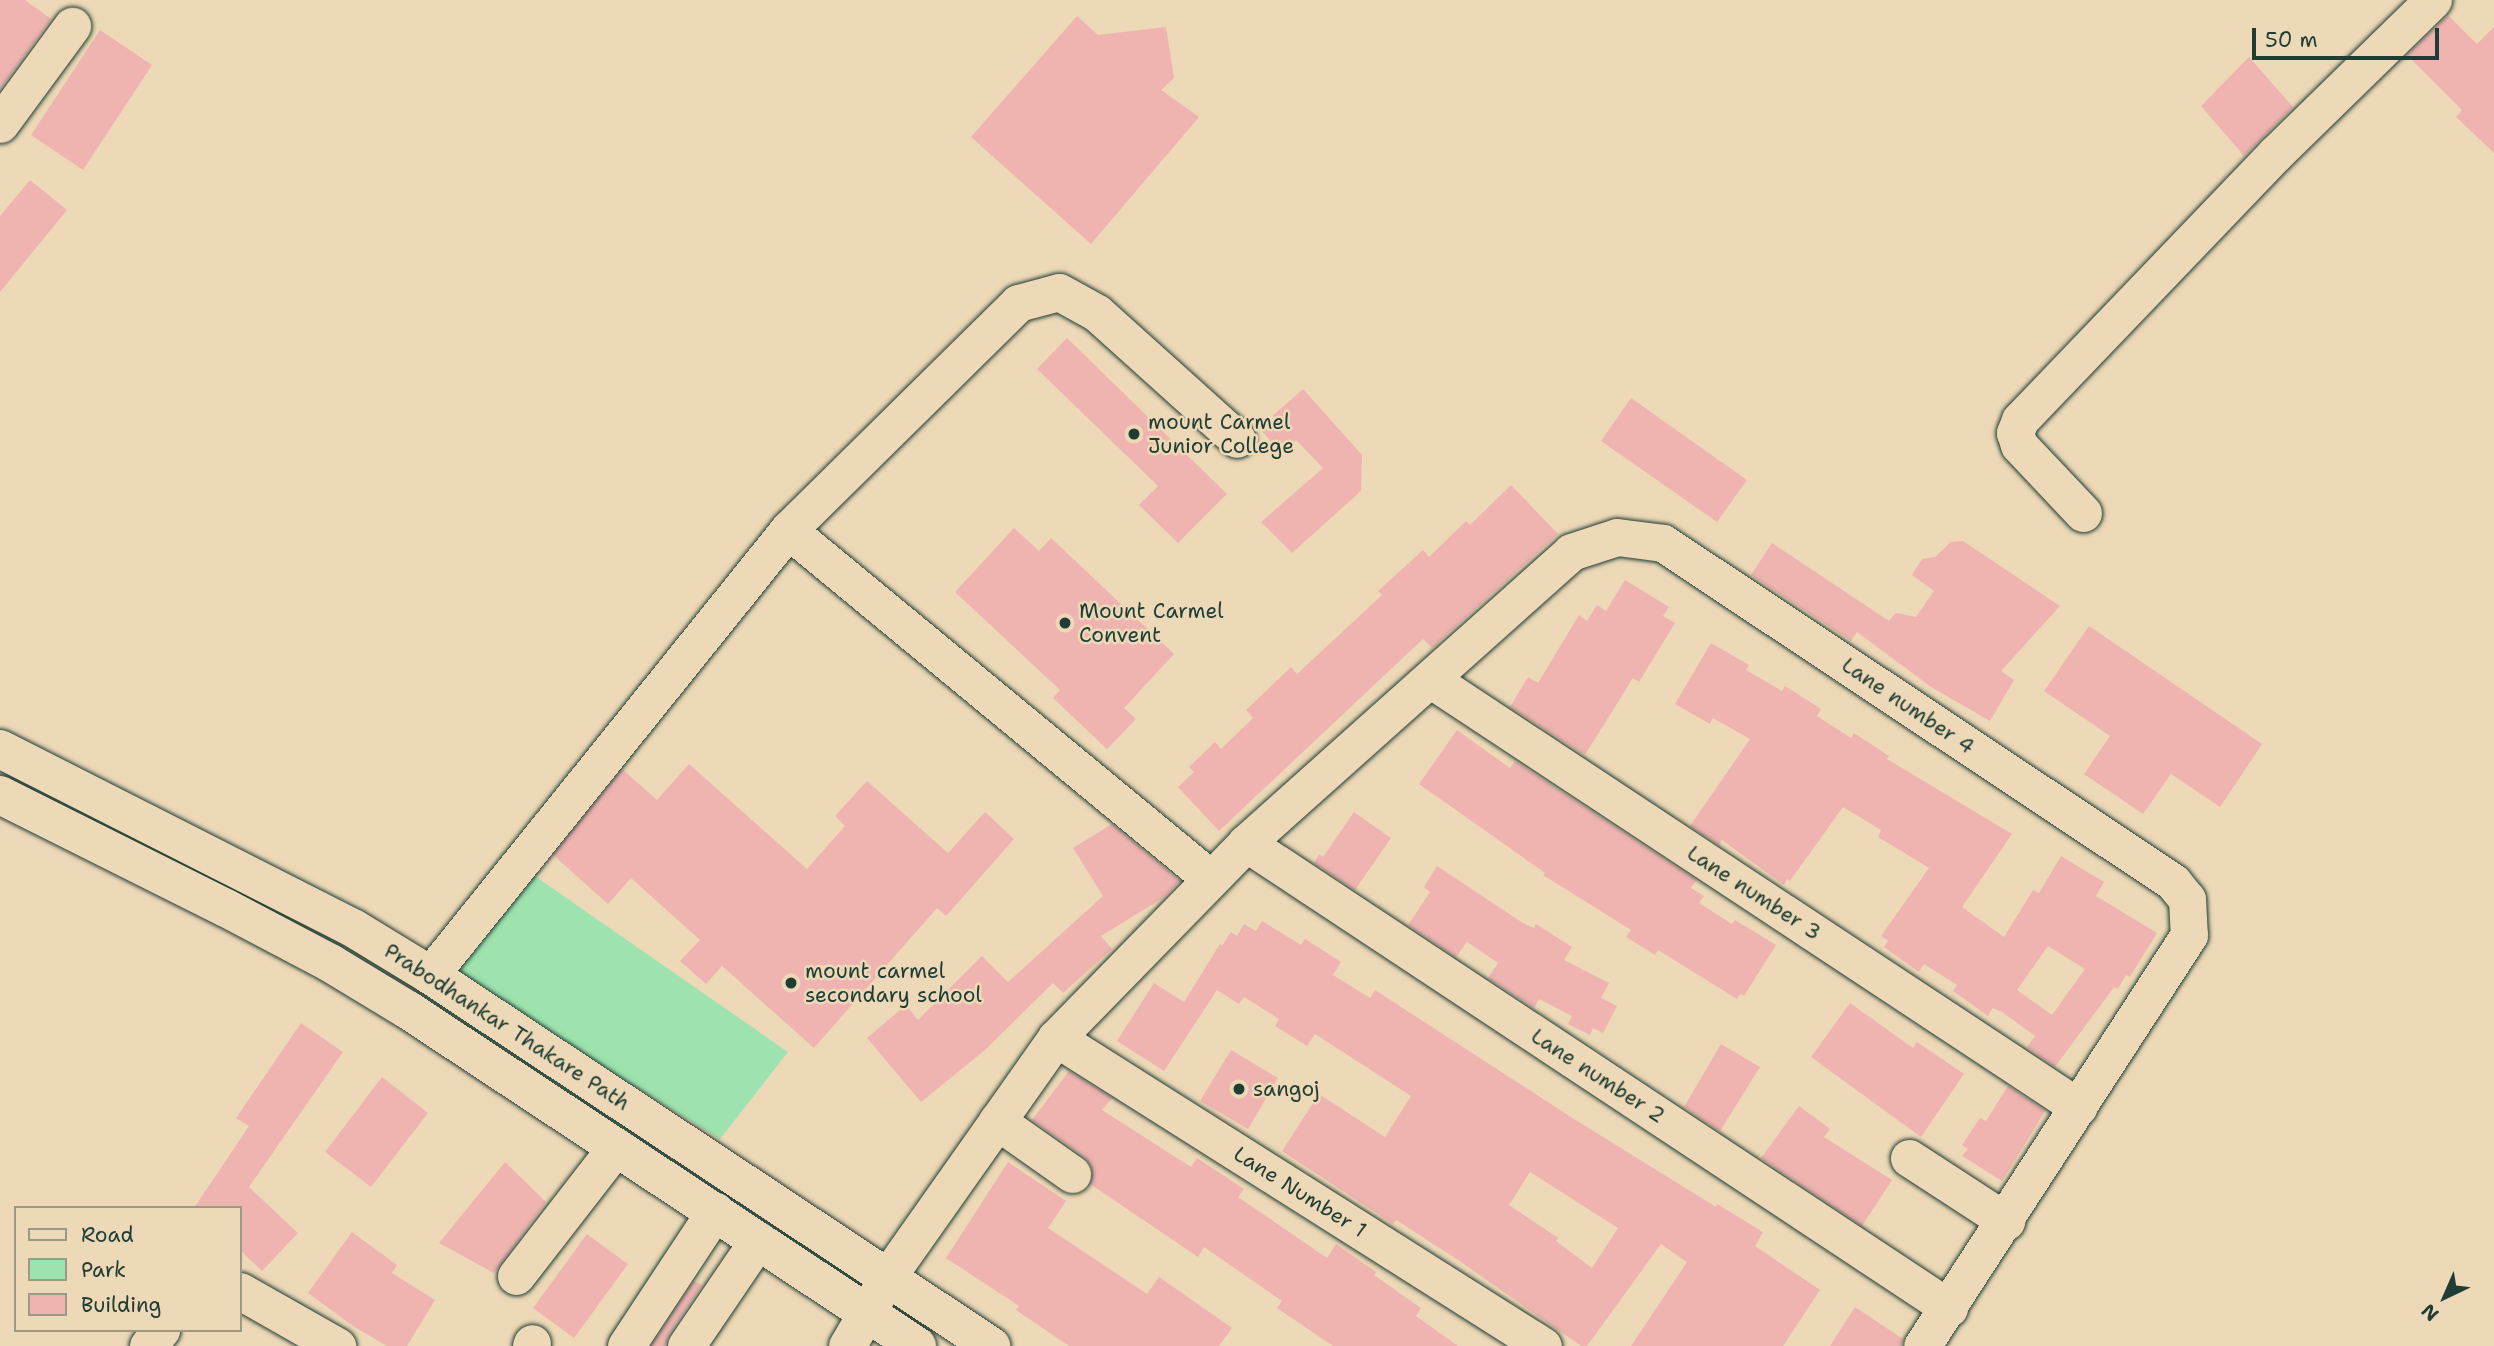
<!DOCTYPE html>
<style>
body{margin:0}
#map{position:relative;width:2494px;height:1346px;overflow:hidden;background:#edd9b7;font-family:"Shantell Sans",sans-serif}
div>[style]{position:absolute}
.green>*{inset:0;background:#9ee3af}
.building>*{inset:0;background:#efb4b0}
.roads{filter:drop-shadow(0 0 2px #1f3d34) drop-shadow(0 0 2px #1f3d34)}
.minor>*{height:37px;margin:-18.5px;padding:0 18.5px;transform-origin:18.5px;border-radius:18.5px;background:#edd9b7}
.major>*{height:38px;margin:-19px;padding:0 19px;transform-origin:19px;border-radius:19px;background:#edd9b7}
.dots>*{width:19px;height:19px;translate:-50% -50%;box-sizing:border-box;border:4px solid #edd9b7;border-radius:50%}
span{translate:-50% -50%;white-space:nowrap;text-align:center;line-height:1.15;-webkit-text-stroke:5px #edd9b7;paint-order:stroke}
.poi-label{font-size:21px;color:#1f3d34}
.left{translate:0 -50%;text-align:left}
.street-label{font-size:21px;color:#1f3d34}
.legend{position:absolute;left:14px;top:1206px;width:228px;height:126px;box-sizing:border-box;background:#edd9b7;border:2px solid #9b9b83;margin:0;padding:9px 12px;list-style:none;font-size:21px;color:#1f3d34}
.legend li{display:flex;align-items:center;gap:14px;height:35px}
.legend b{width:35px;border:2px solid #9b9b83}
.north{position:absolute;left:2410px;top:1262px;width:70px;height:70px;-webkit-text-stroke:5px #edd9b7;paint-order:stroke;rotate:224deg;font-size:19px;font-weight:700;line-height:28px;text-align:center;color:#1f3d34}
.north::after{content:'';display:block;margin:auto;width:24px;height:32px;background:#1f3d34;clip-path:polygon(50% 0,100% 100%,50% 72%,0 100%)}
.scale{position:absolute;left:2252px;top:28px;width:187px;height:32px;box-sizing:border-box;border:4px solid #1f3d34;border-top:0;padding-left:9px;font-size:21px;line-height:24px;white-space:nowrap;color:#1f3d34;-webkit-text-stroke:5px #edd9b7;paint-order:stroke}
</style>
<div id="map">
<div class="green">
<i style="clip-path:polygon(529px 872px,788px 1052px,720px 1139px,453px 974px)"></i>
</div>
<div class="building">
<i style="clip-path:polygon(0 0,25px 0,51px 19px,0 89px)"></i>
<i style="clip-path:polygon(2448px 15px,2477px 44px,2494px 27px,2494px 153px,2456px 117px,2462px 110px,2407px 55px)"></i>
<i style="clip-path:polygon(1077px 16px,1098px 35px,1166px 27px,1174px 78px,1161px 90px,1199px 117px,1091px 244px,971px 137px)"></i>
<i style="clip-path:polygon(100px 30px,152px 65px,83px 170px,31px 135px)"></i>
<i style="clip-path:polygon(2249px 57px,2293px 107px,2244px 156px,2201px 106px)"></i>
<i style="clip-path:polygon(30px 180px,67px 210px,0 292px,0 216px)"></i>
<i style="clip-path:polygon(1067px 338px,1227px 494px,1178px 543px,1139px 505px,1158px 486px,1037px 369px)"></i>
<i style="clip-path:polygon(1303px 389px,1362px 455px,1361px 491px,1292px 553px,1261px 522px,1323px 468px,1296px 440px,1281px 453px,1259px 428px)"></i>
<i style="clip-path:polygon(1631px 398px,1747px 480px,1717px 522px,1601px 441px)"></i>
<i style="clip-path:polygon(1511px 485px,1558px 534px,1432px 648px,1423px 639px,1219px 831px,1178px 787px,1194px 772px,1189px 767px,1215px 742px,1221px 749px,1253px 718px,1246px 710px,1291px 667px,1297px 674px,1382px 595px,1378px 591px,1423px 550px,1429px 557px,1466px 521px,1470px 525px)"></i>
<i style="clip-path:polygon(1014px 528px,1039px 551px,1051px 538px,1174px 654px,1124px 708px,1136px 719px,1107px 749px,1053px 698px,1060px 690px,955px 592px)"></i>
<i style="clip-path:polygon(1963px 541px,2060px 606px,2001px 671px,2014px 680px,1990px 721px,1931px 687px,1857px 632px,1851px 641px,1751px 575px,1772px 543px,1889px 621px,1896px 613px,1916px 617px,1934px 591px,1912px 575px,1922px 559px,1935px 557px,1951px 542px)"></i>
<i style="clip-path:polygon(1625px 580px,1669px 607px,1663px 616px,1675px 623px,1639px 682px,1633px 678px,1585px 755px,1510px 707px,1528px 677px,1538px 683px,1579px 615px,1587px 621px,1597px 605px,1606px 611px)"></i>
<i style="clip-path:polygon(2089px 626px,2262px 744px,2220px 807px,2171px 774px,2143px 814px,2084px 774px,2110px 736px,2044px 691px)"></i>
<i style="clip-path:polygon(evenodd,1711px 643px,1749px 665px,1746px 670px,1782px 691px,1785px 686px,1821px 709px,1817px 716px,1851px 738px,1854px 733px,1889px 756px,1887px 759px,2012px 834px,1962px 907px,2004px 937px,2033px 890px,2039px 893px,2061px 856px,2104px 882px,2096px 896px,2157px 933px,2130px 977px,2126px 975px,2118px 989px,2114px 987px,2055px 1067px,2027px 1047px,2035px 1036px,2002px 1012px,1993px 1008px,1988px 1016px,1953px 991px,1957px 985px,1924px 964px,1919px 972px,1884px 947px,1888px 941px,1881px 936px,1929px 868px,1878px 837px,1881px 830px,1843px 807px,1790px 881px,1787px 879px,1784px 885px,1722px 840px,1719px 845px,1690px 826px,1750px 739px,1713px 718px,1710px 724px,1675px 704px,1711px 643px,2048px 946px,2085px 969px,2052px 1015px,2017px 990px,2048px 946px)"></i>
<i style="clip-path:polygon(1457px 730px,1510px 768px,1515px 761px,1696px 880px,1691px 888px,1704px 896px,1699px 903px,1732px 924px,1735px 920px,1776px 945px,1744px 996px,1740px 994px,1737px 999px,1658px 950px,1655px 955px,1626px 937px,1631px 930px,1543px 875px,1545px 873px,1419px 784px)"></i>
<i style="clip-path:polygon(689px 764px,807px 869px,845px 826px,835px 816px,867px 781px,948px 853px,985px 812px,1014px 839px,946px 916px,937px 908px,814px 1048px,722px 966px,706px 984px,680px 961px,700px 940px,631px 878px,608px 904px,553px 855px,622px 769px,657px 800px)"></i>
<i style="clip-path:polygon(1354px 812px,1391px 838px,1355px 890px,1314px 863px,1319px 854px,1323px 857px)"></i>
<i style="clip-path:polygon(1112px 824px,1180px 881px,1163px 898px,1101px 936px,1112px 949px,1063px 993px,1053px 983px,985px 1050px,921px 1102px,867px 1038px,906px 1005px,918px 1020px,982px 956px,1008px 982px,1103px 896px,1073px 848px)"></i>
<i style="clip-path:polygon(1437px 866px,1523px 923px,1534px 928px,1536px 924px,1572px 947px,1564px 960px,1609px 983px,1601px 998px,1617px 1006px,1603px 1033px,1593px 1028px,1590px 1035px,1568px 1024px,1572px 1016px,1539px 999px,1534px 1008px,1488px 978px,1498px 963px,1467px 942px,1456px 957px,1408px 925px,1430px 892px,1424px 887px)"></i>
<i style="clip-path:polygon(evenodd,1262px 921px,1301px 945px,1305px 939px,1341px 962px,1333px 975px,1370px 998px,1375px 990px,1574px 1119px,1716px 1207px,1717px 1204px,1763px 1232px,1755px 1246px,1820px 1290px,1783px 1346px,1631px 1346px,1687px 1262px,1661px 1244px,1587px 1346px,1581px 1346px,1458px 1260px,1396px 1220px,1393px 1224px,1282px 1151px,1319px 1094px,1385px 1137px,1411px 1096px,1315px 1034px,1307px 1046px,1275px 1026px,1279px 1019px,1244px 997px,1239px 1004px,1217px 990px,1164px 1071px,1117px 1041px,1154px 983px,1184px 1002px,1220px 944px,1222px 946px,1231px 932px,1237px 936px,1244px 924px,1256px 931px,1262px 921px,1530px 1172px,1618px 1228px,1592px 1268px,1556px 1241px,1558px 1238px,1509px 1205px,1530px 1172px)"></i>
<i style="clip-path:polygon(1850px 1003px,1913px 1048px,1917px 1042px,1964px 1074px,1921px 1137px,1811px 1057px)"></i>
<i style="clip-path:polygon(301px 1023px,343px 1052px,249px 1187px,298px 1233px,262px 1271px,240px 1250px,240px 1208px,194px 1208px,249px 1126px,236px 1118px)"></i>
<i style="clip-path:polygon(1721px 1044px,1760px 1067px,1720px 1131px,1684px 1107px)"></i>
<i style="clip-path:polygon(1231px 1050px,1278px 1078px,1248px 1129px,1200px 1101px)"></i>
<i style="clip-path:polygon(1069px 1071px,1112px 1098px,1102px 1110px,1191px 1167px,1197px 1158px,1244px 1189px,1238px 1197px,1327px 1258px,1336px 1244px,1376px 1272px,1374px 1275px,1421px 1308px,1416px 1316px,1458px 1346px,1333px 1346px,1277px 1308px,1282px 1301px,1204px 1247px,1198px 1257px,1090px 1184px,1091px 1166px,1085px 1157px,1032px 1120px)"></i>
<i style="clip-path:polygon(382px 1077px,428px 1113px,371px 1187px,325px 1152px)"></i>
<i style="clip-path:polygon(2008px 1086px,2045px 1111px,2002px 1181px,1962px 1156px,1968px 1149px,1962px 1145px,1980px 1118px,1986px 1121px)"></i>
<i style="clip-path:polygon(1799px 1106px,1830px 1129px,1824px 1137px,1892px 1180px,1862px 1226px,1761px 1158px)"></i>
<i style="clip-path:polygon(505px 1162px,546px 1202px,494px 1273px,439px 1243px)"></i>
<i style="clip-path:polygon(1008px 1162px,1066px 1201px,1048px 1228px,1147px 1294px,1159px 1277px,1232px 1328px,1219px 1346px,1069px 1346px,1016px 1310px,1019px 1306px,946px 1258px)"></i>
<i style="clip-path:polygon(352px 1232px,397px 1265px,392px 1273px,435px 1300px,407px 1346px,387px 1346px,353px 1326px,308px 1293px)"></i>
<i style="clip-path:polygon(587px 1234px,628px 1264px,574px 1338px,533px 1308px)"></i>
<i style="clip-path:polygon(694px 1281px,702px 1285px,669px 1334px,665px 1346px,651px 1346px)"></i>
<i style="clip-path:polygon(1855px 1307px,1903px 1339px,1901px 1346px,1830px 1346px)"></i>
</div>
<div class="roads">
<div class="minor">
<i style="left:0;top:124px;width:122px;rotate:-53.7deg"></i>
<i style="left:2083px;top:513px;width:93px;rotate:-133.3deg"></i>
<i style="left:2019px;top:445px;width:13px;rotate:-108deg"></i>
<i style="left:2015px;top:433px;width:14px;rotate:-69deg"></i>
<i style="left:2020px;top:420px;width:368px;rotate:-46.2deg"></i>
<i style="left:2275px;top:154px;width:221px;rotate:-44.3deg"></i>
<i style="left:788px;top:530px;width:548px;rotate:39.52deg"></i>
<i style="left:1430px;top:679px;width:777px;rotate:33.44deg"></i>
<i style="left:1246px;top:843px;width:843px;rotate:33.48deg"></i>
<i style="left:430px;top:975px;width:571px;rotate:-51.18deg"></i>
<i style="left:788px;top:530px;width:323px;rotate:-44.6deg"></i>
<i style="left:1018px;top:303px;width:42px;rotate:-15deg"></i>
<i style="left:1059px;top:292px;width:43px;rotate:28.9deg"></i>
<i style="left:1097px;top:313px;width:188px;rotate:42deg"></i>
<i style="left:1056px;top:1038px;width:576px;rotate:32.31deg"></i>
<i style="left:997px;top:1121px;width:92px;rotate:35.2deg"></i>
<i style="left:1909px;top:1158px;width:116px;rotate:33deg"></i>
<i style="left:516px;top:1276px;width:163px;rotate:-52.2deg"></i>
<i style="left:240px;top:1291px;width:112px;rotate:29.6deg"></i>
<i style="left:148px;top:1346px;width:21px;rotate:-51deg"></i>
<i style="left:531px;top:1346px;width:3px;rotate:-72deg"></i>
<i style="left:626px;top:1346px;width:162px;rotate:-56.6deg"></i>
<i style="left:686px;top:1346px;width:128px;rotate:-55.8deg"></i>
<i style="left:847px;top:1346px;width:81px;rotate:-59.6deg"></i>
<i style="left:888px;top:1276px;width:291px;rotate:-54.8deg"></i>
<i style="left:1056px;top:1038px;width:272px;rotate:-45.7deg"></i>
<i style="left:1246px;top:843px;width:436px;rotate:-41.8deg"></i>
<i style="left:1571px;top:552px;width:48px;rotate:-18.1deg"></i>
<i style="left:1617px;top:537px;width:46px;rotate:7.4deg"></i>
<i style="left:1663px;top:543px;width:612px;rotate:33.61deg"></i>
<i style="left:2173px;top:882px;width:22px;rotate:51deg"></i>
<i style="left:2187px;top:899px;width:36px;rotate:87deg"></i>
<i style="left:2189px;top:935px;width:490px;rotate:123deg"></i>
</div>
<div class="major">
<i style="left:0;top:749px;width:396px;rotate:26.9deg"></i>
<i style="left:353px;top:928px;width:90px;rotate:31.4deg"></i>
<i style="left:430px;top:975px;width:673px;rotate:33.48deg"></i>
<i style="left:0;top:795px;width:253px;rotate:26.6deg"></i>
<i style="left:226px;top:908px;width:120px;rotate:27.8deg"></i>
<i style="left:332px;top:964px;width:89px;rotate:31.2deg"></i>
<i style="left:408px;top:1010px;width:610px;rotate:33.43deg"></i>
</div>
</div>
<div class="dots">
<i style="left:1134px;top:434px;background:#1f3d34"></i>
<i style="left:1065px;top:623px;background:#1f3d34"></i>
<i style="left:791px;top:983px;background:#1f3d34"></i>
<i style="left:1239px;top:1089px;background:#1f3d34"></i>
</div>
<div class="poi-label">
<span class="left" style="left:1148px;top:434px">mount Carmel<br>Junior College</span>
<span class="left" style="left:1079px;top:623px">Mount Carmel<br>Convent</span>
<span class="left" style="left:805px;top:983px">mount carmel<br>secondary school</span>
<span class="left" style="left:1253px;top:1089px">sangoj</span>
</div>
<div class="street-label">
<span style="left:1908px;top:706px;rotate:34deg">Lane number 4</span>
<span style="left:1754px;top:893px;rotate:33deg">Lane number 3</span>
<span style="left:507px;top:1027px;rotate:33deg">Prabodhankar Thakare Path</span>
<span style="left:1598px;top:1076px;rotate:33deg">Lane number 2</span>
<span style="left:1300px;top:1192px;rotate:32deg">Lane Number 1</span>
</div>
<ul class="legend">
<li><b style="height:9px;background:#edd9b7"></b>Road</li>
<li><b style="height:19px;background:#9ee3af"></b>Park</li>
<li><b style="height:19px;background:#efb4b0"></b>Building</li>
</ul>
<div class="north">N</div>
<div class="scale">50 m</div>
</div>
